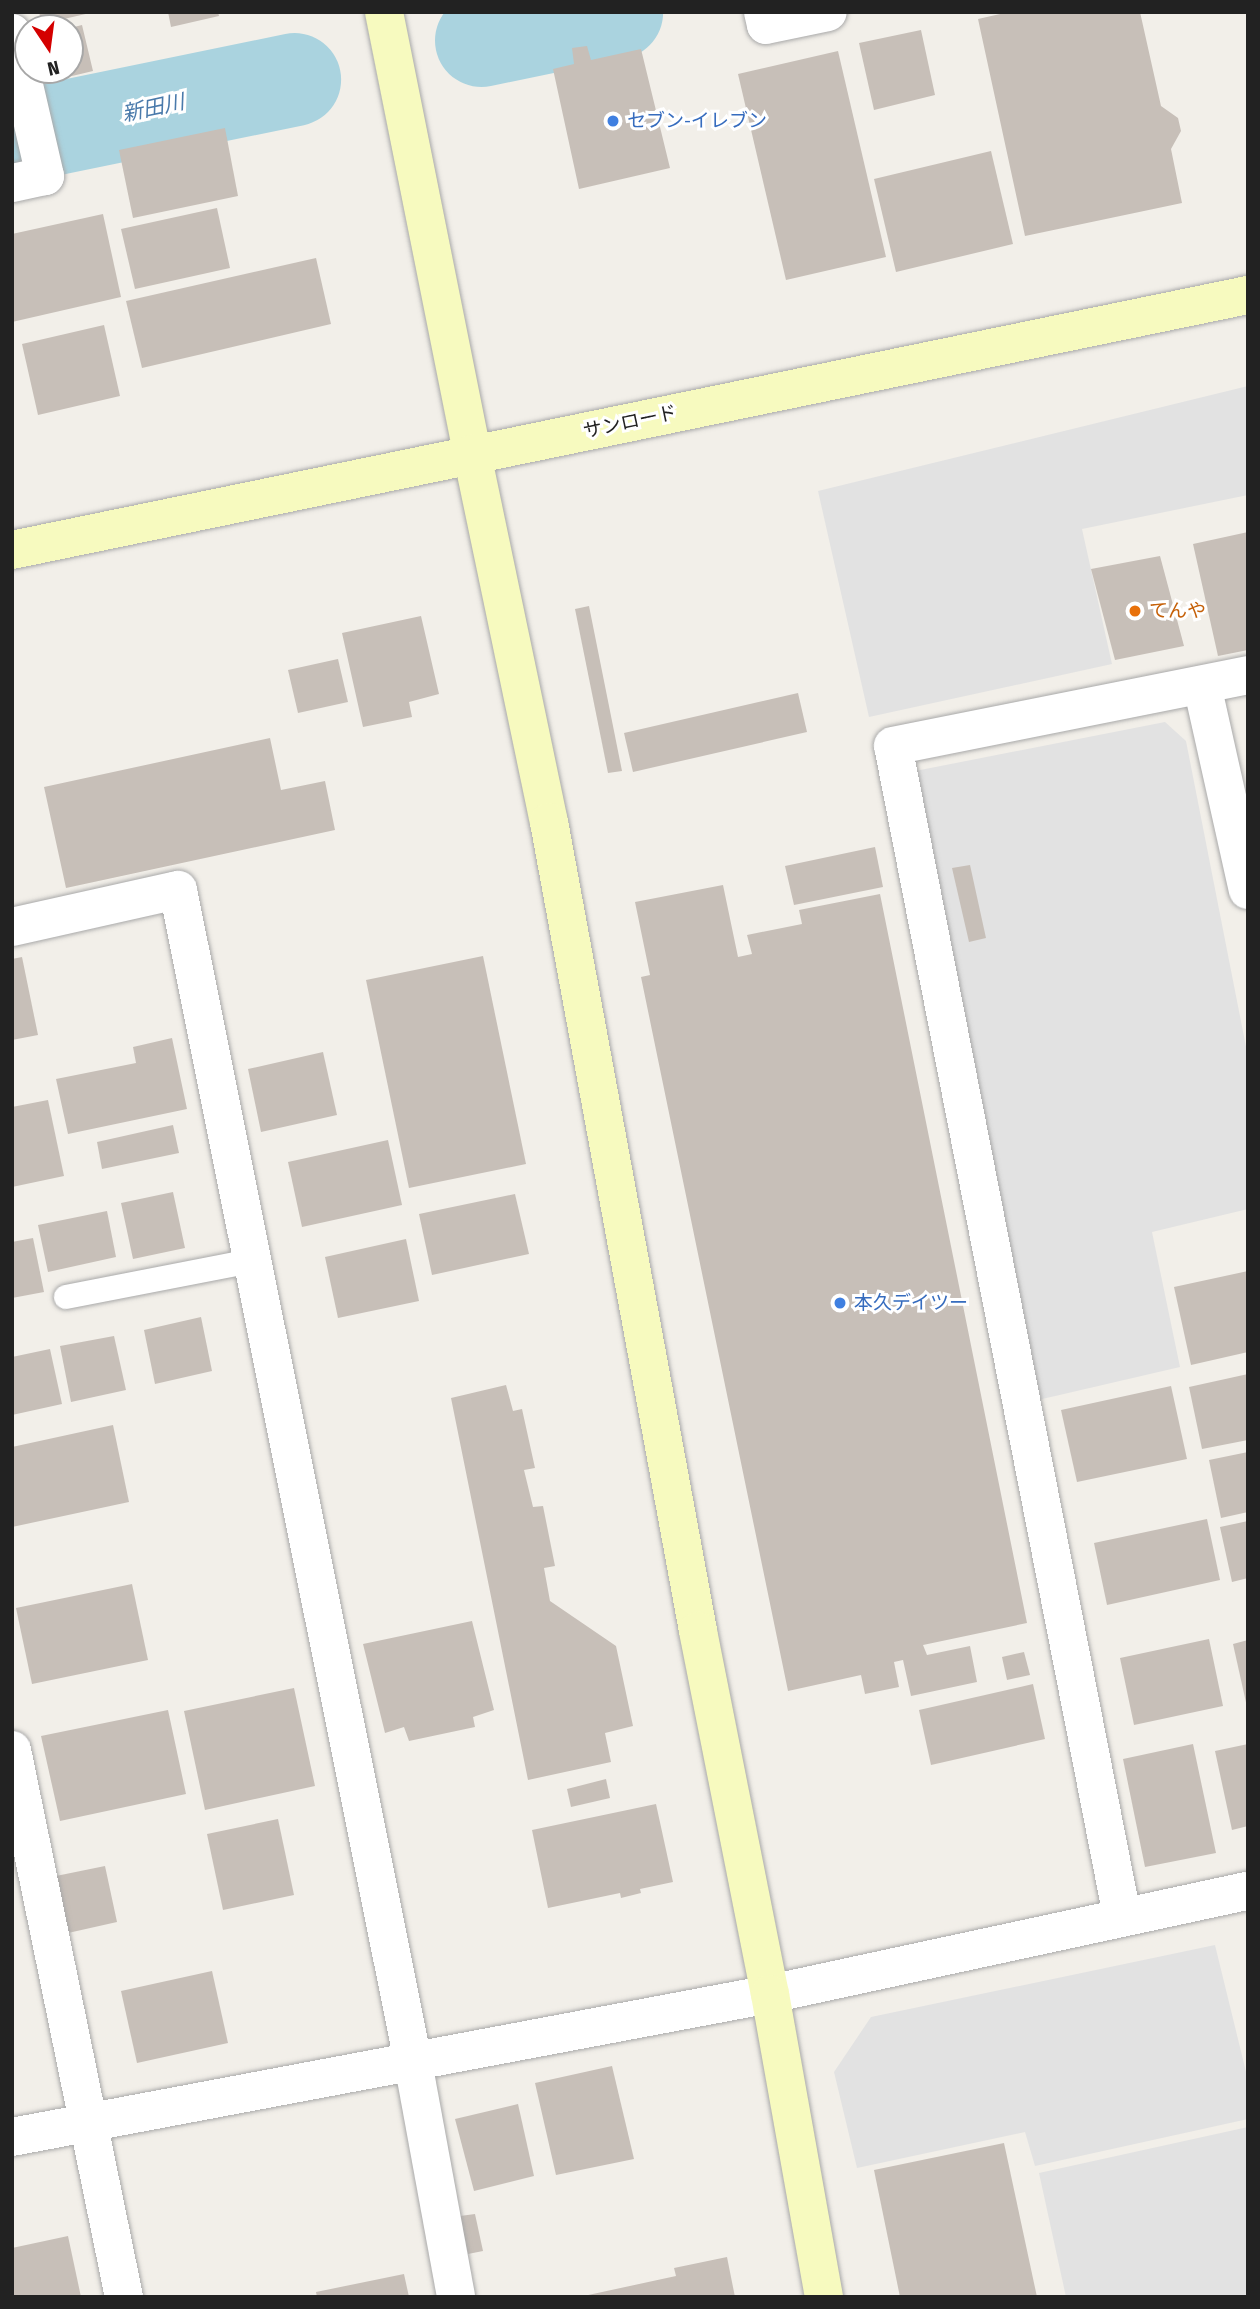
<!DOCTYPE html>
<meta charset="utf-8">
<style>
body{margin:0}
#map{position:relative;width:1260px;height:2309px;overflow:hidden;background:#f2efe9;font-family:"Fira Sans Condensed","Noto Sans JP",sans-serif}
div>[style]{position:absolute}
.parking>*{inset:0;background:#e2e2e2}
.river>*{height:93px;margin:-46.5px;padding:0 46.5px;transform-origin:46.5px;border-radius:46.5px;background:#aad3df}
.building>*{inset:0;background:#c7bfb8}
.roads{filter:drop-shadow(0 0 2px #a9a9a9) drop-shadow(0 0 2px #a9a9a9)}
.lane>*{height:24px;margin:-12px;padding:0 12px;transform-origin:12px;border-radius:12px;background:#fff}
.street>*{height:38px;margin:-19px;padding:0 19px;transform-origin:19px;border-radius:19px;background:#fff}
.secondary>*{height:38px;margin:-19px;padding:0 19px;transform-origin:19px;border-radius:19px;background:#f7fabf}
.dots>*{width:19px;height:19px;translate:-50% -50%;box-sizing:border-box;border:4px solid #fff;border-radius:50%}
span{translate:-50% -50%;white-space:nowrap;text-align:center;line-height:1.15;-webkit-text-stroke:6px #fff;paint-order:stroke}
.shop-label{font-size:19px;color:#366cbe}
.left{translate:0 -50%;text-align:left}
.street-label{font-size:19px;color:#222}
.food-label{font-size:19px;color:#c56008}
.water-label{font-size:21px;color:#4a7aab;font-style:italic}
.frame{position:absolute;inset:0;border:14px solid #222;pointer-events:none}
.north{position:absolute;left:14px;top:14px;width:70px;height:70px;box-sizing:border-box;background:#fff;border:2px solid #a7a7a7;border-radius:50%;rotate:167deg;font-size:19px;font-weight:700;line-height:28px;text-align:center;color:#222}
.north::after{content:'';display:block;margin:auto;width:24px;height:32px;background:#d40000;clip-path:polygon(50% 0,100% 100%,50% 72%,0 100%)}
</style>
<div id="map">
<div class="parking">
<i style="clip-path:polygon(1248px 386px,1248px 495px,1082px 529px,1112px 664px,869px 717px,818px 491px)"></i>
<i style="clip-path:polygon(1165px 722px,1186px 741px,1248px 1057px,1248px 1209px,1152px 1232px,1180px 1367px,1038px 1400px,910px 772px)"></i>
<i style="clip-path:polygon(1215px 1945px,1248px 2080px,1248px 2119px,1035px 2166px,1025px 2132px,857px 2168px,834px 2072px,871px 2017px)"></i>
<i style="clip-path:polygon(1248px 2127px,1248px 2297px,1066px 2297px,1039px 2173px)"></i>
</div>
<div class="river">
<i style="left:481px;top:40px;width:138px;rotate:-11.7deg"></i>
<i style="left:12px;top:137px;width:288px;rotate:-11.6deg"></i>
</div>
<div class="building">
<i style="clip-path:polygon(39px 12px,90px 12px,90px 13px,42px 24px)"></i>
<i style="clip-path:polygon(168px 12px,218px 12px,219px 16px,171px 27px)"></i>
<i style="clip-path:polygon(1009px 12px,1140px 12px,1161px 106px,1178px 118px,1181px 131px,1171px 149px,1182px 203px,1025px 236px,978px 19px)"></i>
<i style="clip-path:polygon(82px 25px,93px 71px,51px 81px,49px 70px,70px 70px,70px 28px)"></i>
<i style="clip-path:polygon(921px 30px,935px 95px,874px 110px,859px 43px)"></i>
<i style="clip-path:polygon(587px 46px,591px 60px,641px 49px,670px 168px,579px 189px,553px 69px,574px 64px,572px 48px)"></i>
<i style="clip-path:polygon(838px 51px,886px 257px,786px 280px,738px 74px)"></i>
<i style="clip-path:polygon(225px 128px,238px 196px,133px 218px,119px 150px)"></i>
<i style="clip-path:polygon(991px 151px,1013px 244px,896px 272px,874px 179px)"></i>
<i style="clip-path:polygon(217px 208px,230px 268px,135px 289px,121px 229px)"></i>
<i style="clip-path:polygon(103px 214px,121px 297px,12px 322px,12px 234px)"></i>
<i style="clip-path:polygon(316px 258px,331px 324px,142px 368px,126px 301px)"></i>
<i style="clip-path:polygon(104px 325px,120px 396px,38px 415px,22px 344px)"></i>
<i style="clip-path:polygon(1248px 532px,1248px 650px,1218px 656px,1193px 544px)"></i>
<i style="clip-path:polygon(1160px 556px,1184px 646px,1115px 660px,1091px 569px)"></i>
<i style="clip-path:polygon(589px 606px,622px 771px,608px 773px,575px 609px)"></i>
<i style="clip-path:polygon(421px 616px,439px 694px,409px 702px,412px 717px,363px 727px,342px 633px)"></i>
<i style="clip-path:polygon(338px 659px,348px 702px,298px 713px,288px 670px)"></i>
<i style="clip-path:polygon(798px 693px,807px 732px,633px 772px,624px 733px)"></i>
<i style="clip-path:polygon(270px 738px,281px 790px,325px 781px,335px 830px,66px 888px,44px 787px)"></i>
<i style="clip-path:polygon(875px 847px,883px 887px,794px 905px,785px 866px)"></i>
<i style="clip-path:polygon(970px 865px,986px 938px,969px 942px,952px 868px)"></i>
<i style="clip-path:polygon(723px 885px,738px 957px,752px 954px,747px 935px,802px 924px,799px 910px,880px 894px,1027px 1623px,923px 1645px,927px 1655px,970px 1646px,977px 1682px,911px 1696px,903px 1660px,894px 1662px,899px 1687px,865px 1694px,861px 1675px,788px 1691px,641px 977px,650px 975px,635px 902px)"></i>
<i style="clip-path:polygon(483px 956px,526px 1164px,409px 1188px,366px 980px)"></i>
<i style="clip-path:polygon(22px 957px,38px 1035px,12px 1040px,12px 959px)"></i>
<i style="clip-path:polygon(172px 1038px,187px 1109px,68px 1134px,56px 1079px,136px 1063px,133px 1047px)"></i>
<i style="clip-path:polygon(323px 1052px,337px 1115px,261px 1132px,248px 1069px)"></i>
<i style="clip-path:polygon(48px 1100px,64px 1176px,12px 1187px,12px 1107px)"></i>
<i style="clip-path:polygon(173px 1125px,179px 1153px,102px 1169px,97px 1142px)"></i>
<i style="clip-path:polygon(388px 1140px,402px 1205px,302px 1227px,288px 1162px)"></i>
<i style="clip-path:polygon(173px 1192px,185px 1248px,133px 1259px,121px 1203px)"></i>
<i style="clip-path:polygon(515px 1194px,529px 1254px,432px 1275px,419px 1214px)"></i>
<i style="clip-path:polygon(107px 1211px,116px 1257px,48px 1272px,38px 1225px)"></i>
<i style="clip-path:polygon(33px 1238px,44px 1292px,12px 1298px,12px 1242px)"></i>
<i style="clip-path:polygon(406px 1239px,419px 1301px,338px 1318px,325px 1257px)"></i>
<i style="clip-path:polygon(1248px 1271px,1248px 1352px,1191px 1365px,1174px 1287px)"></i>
<i style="clip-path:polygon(201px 1317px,212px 1371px,155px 1384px,144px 1330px)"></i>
<i style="clip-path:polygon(114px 1336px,126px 1390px,71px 1402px,60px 1346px)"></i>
<i style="clip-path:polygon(50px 1349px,62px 1404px,12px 1415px,12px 1357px)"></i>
<i style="clip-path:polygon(1248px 1374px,1248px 1440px,1202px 1449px,1189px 1387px)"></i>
<i style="clip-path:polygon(506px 1385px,513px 1411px,522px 1409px,535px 1468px,524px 1470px,533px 1507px,543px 1506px,555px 1566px,544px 1568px,550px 1601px,616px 1646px,633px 1726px,605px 1733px,611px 1762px,528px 1780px,451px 1398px)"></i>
<i style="clip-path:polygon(1171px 1386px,1187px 1459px,1077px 1482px,1061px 1410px)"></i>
<i style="clip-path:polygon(113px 1425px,129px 1502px,12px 1527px,12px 1447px)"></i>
<i style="clip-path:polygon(1248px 1452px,1248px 1512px,1221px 1518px,1209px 1460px)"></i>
<i style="clip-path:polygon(1207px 1519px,1220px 1580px,1107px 1605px,1094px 1543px)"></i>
<i style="clip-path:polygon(1248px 1521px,1248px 1578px,1232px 1582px,1220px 1527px)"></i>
<i style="clip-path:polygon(132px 1584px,148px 1660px,32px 1684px,16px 1608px)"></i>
<i style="clip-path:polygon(472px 1621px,494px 1710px,473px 1717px,475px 1727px,409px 1741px,404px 1727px,385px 1733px,363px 1644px)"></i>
<i style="clip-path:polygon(1209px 1639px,1223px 1706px,1134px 1725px,1120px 1658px)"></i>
<i style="clip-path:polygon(1248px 1640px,1248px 1707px,1247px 1707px,1233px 1644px)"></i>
<i style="clip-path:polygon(1024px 1652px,1030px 1675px,1007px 1680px,1002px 1657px)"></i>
<i style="clip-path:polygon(1033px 1684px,1045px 1739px,931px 1765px,919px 1710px)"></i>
<i style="clip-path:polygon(294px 1688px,315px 1786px,205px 1810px,184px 1711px)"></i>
<i style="clip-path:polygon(168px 1710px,186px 1794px,60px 1821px,41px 1736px)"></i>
<i style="clip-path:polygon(1193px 1744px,1216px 1853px,1145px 1867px,1123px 1759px)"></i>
<i style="clip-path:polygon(1248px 1744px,1248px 1826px,1232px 1830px,1215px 1751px)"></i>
<i style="clip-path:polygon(606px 1779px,610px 1798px,571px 1807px,567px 1789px)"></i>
<i style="clip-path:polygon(656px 1804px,673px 1882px,640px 1889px,641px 1893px,621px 1898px,620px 1893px,548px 1908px,532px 1830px)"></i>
<i style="clip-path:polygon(278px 1819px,294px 1895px,223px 1910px,207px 1834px)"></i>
<i style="clip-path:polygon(105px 1866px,117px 1922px,68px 1933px,56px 1876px)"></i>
<i style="clip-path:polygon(212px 1971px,228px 2043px,137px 2063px,121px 1991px)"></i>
<i style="clip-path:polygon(612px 2066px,634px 2159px,556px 2175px,535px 2083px)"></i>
<i style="clip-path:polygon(518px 2104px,534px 2176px,474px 2191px,455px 2119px)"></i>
<i style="clip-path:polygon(1004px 2143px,1037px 2297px,900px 2297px,874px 2170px)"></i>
<i style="clip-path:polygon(475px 2214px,483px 2251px,468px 2254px,460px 2216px)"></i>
<i style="clip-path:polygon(68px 2236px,81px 2297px,12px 2297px,12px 2248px)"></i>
<i style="clip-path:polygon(727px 2257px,735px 2297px,579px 2297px,676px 2276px,674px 2268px)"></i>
<i style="clip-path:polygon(404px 2274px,409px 2297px,317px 2297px,316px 2292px)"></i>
</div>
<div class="roads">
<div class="lane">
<i style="left:66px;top:1297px;width:189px;rotate:-11deg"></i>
</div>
<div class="street">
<i style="left:763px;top:12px;width:13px;rotate:77deg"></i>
<i style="left:766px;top:25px;width:63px;rotate:-11.8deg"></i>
<i style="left:12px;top:33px;width:147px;rotate:77deg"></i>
<i style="left:45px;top:176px;width:34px;rotate:168deg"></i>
<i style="left:1202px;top:685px;width:210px;rotate:77.4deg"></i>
<i style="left:12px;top:927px;width:170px;rotate:-12.6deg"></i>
<i style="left:178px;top:890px;width:1195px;rotate:78.66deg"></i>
<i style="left:413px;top:2062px;width:239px;rotate:79.6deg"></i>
<i style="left:12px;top:1750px;width:558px;rotate:78.43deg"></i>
<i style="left:1122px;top:1916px;width:1192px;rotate:-101.07deg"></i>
<i style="left:893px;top:746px;width:362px;rotate:-11.3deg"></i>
<i style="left:12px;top:2137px;width:771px;rotate:-10.68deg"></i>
<i style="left:770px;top:1994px;width:489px;rotate:-12.2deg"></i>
</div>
<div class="secondary">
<i style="left:384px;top:12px;width:451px;rotate:78.7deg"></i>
<i style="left:472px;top:454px;width:376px;rotate:78.2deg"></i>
<i style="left:549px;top:822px;width:823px;rotate:79.56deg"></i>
<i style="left:698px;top:1631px;width:370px;rotate:78.8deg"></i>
<i style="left:770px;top:1994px;width:308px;rotate:79.9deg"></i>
<i style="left:12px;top:550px;width:1262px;rotate:-11.66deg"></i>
</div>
</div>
<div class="dots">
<i style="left:613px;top:121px;background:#3f7fe0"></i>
<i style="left:1135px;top:611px;background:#e8710a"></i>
<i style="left:840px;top:1303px;background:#3f7fe0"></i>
</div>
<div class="shop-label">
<span class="left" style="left:627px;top:121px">セブン-イレブン</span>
<span class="left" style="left:854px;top:1303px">本久デイツー</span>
</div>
<div class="street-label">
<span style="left:630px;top:422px;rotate:-12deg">サンロード</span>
</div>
<div class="food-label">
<span class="left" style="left:1149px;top:611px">てんや</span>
</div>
<div class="water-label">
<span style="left:153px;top:108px;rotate:-12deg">新田川</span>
</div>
<div class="frame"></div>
<div class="north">N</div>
</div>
